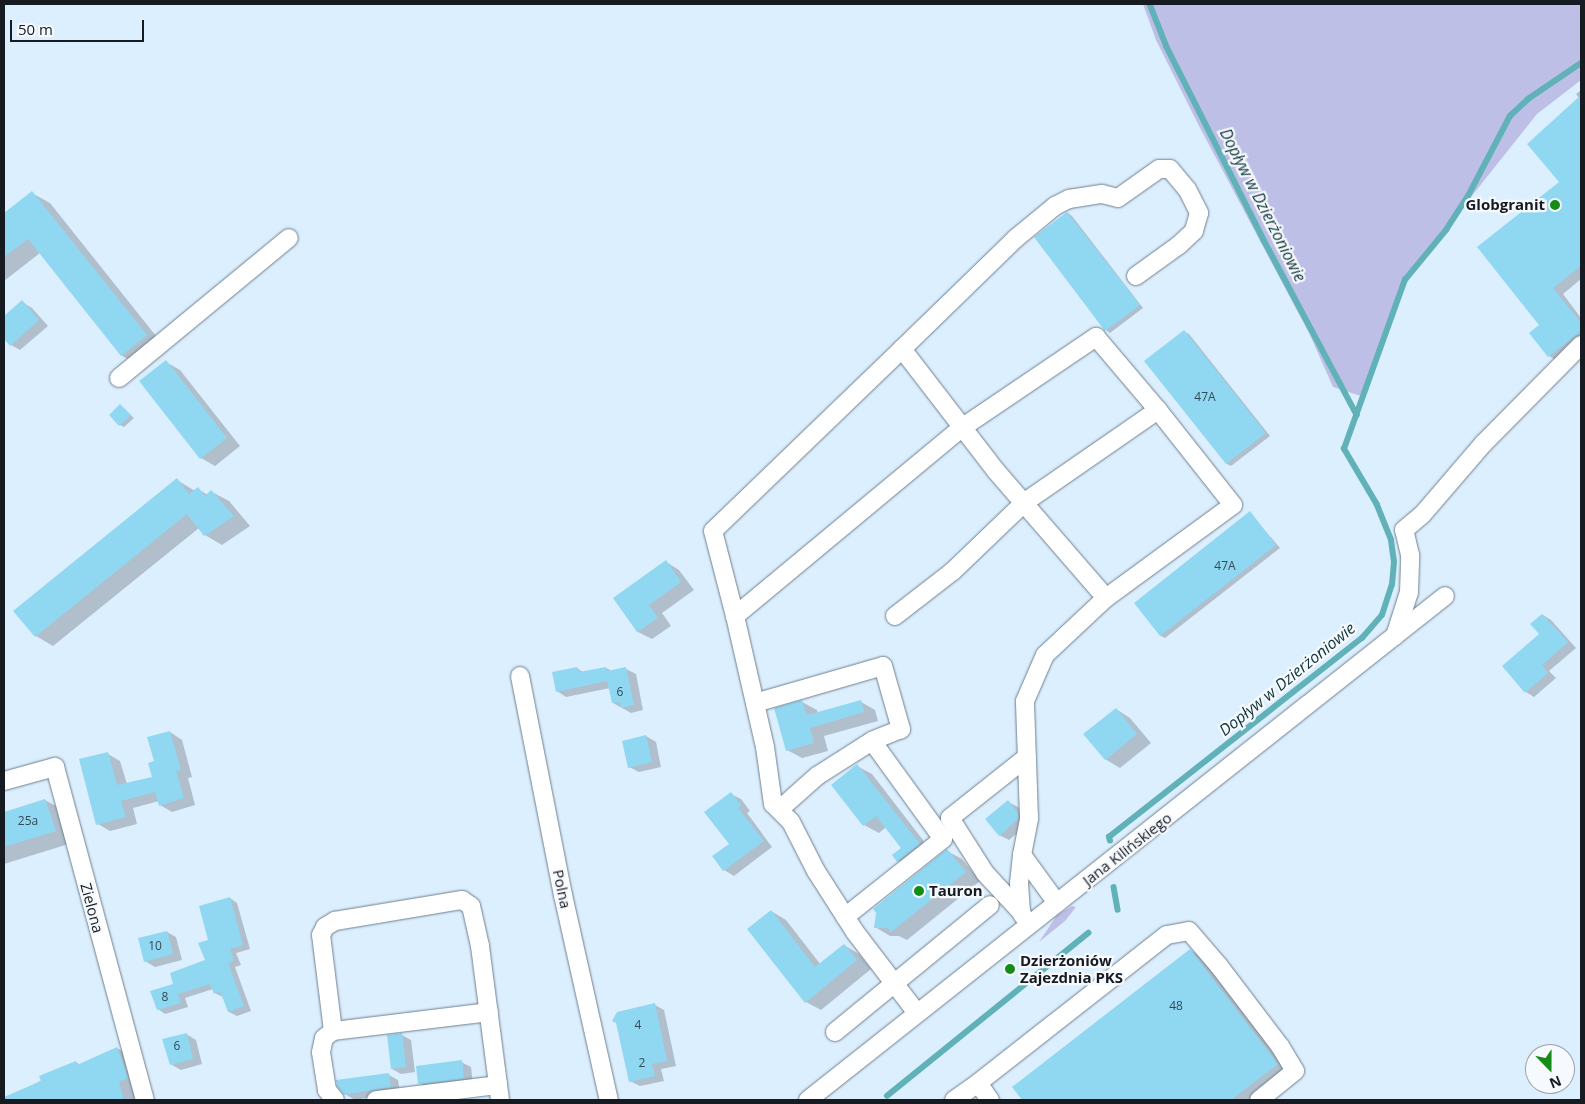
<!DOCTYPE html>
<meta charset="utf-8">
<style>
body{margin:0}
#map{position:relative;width:1585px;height:1104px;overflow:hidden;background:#dceffe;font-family:"Open Sans",sans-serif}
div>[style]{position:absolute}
.green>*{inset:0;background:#bdbfe6}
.shadow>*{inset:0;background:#0003}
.stream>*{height:5.5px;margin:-2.75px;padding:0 2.75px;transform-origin:2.75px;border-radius:2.75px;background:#60b1b8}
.building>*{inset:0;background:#90d8f2}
.roads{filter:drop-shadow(0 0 1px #6e7f8d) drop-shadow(0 0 1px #6e7f8d)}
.minor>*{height:18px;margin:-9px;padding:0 9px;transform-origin:9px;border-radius:9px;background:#fff}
.dots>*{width:14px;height:14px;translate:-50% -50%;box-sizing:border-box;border:2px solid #f6f9fd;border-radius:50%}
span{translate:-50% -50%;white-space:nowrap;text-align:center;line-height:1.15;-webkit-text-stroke:4.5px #f6f9fd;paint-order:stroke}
.number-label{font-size:12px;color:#344a55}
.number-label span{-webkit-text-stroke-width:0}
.poi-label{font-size:15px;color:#151b21;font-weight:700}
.right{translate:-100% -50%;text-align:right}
.left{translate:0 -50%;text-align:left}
.street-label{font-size:15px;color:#151b21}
.water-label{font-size:16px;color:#0d3538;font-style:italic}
.frame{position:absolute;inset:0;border:5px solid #151b21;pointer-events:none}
.north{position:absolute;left:1525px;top:1044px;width:50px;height:50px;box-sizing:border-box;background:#f6f9fd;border:1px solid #9ca0a5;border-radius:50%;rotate:158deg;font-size:14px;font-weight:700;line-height:20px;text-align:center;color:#151b21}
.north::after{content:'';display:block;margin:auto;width:18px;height:22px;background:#148c15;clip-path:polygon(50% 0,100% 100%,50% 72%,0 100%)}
.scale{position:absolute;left:10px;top:20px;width:134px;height:22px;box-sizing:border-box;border:2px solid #151b21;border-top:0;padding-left:6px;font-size:15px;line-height:18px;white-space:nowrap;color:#151b21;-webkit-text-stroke:4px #f6f9fd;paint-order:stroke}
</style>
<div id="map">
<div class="green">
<i style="clip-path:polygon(1143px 4px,1581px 4px,1581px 80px,1537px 114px,1405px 280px,1364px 397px,1333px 387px,1310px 335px,1198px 124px,1156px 40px)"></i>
<i style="clip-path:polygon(1072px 906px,1076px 907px,1065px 921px,1039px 942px,1057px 915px)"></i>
</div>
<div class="shadow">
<i style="clip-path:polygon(1581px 90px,1581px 101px,1576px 94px)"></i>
<i style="clip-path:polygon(1571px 120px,1581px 133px,1581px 279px,1563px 294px,1581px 318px,1581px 344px,1559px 362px,1549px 356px,1540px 326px)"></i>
<i style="clip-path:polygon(32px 193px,50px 203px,164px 346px,139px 366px,121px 355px,40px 253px,4px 281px,4px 215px)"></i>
<i style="clip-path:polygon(1068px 213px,1072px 216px,1143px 308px,1110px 333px,1106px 330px,1035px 238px)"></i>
<i style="clip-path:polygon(22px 302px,32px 308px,48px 326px,20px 350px,11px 345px,4px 337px,4px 317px)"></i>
<i style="clip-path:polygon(1185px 332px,1189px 334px,1270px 436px,1231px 466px,1227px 464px,1146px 361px)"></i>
<i style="clip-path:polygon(166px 362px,180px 370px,240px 446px,215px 466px,201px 458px)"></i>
<i style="clip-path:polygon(120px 405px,134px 418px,124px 427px,120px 425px)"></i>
<i style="clip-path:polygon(177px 480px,195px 491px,198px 489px,208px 495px,212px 492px,229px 501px,250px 526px,222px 545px,205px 535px,199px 528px,53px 646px,36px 636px,15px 611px)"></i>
<i style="clip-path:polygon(1250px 513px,1280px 548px,1165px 638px,1161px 636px,1136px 603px)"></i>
<i style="clip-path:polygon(666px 562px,679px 570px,694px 590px,662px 613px,671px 626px,652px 639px,638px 632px,614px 599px)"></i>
<i style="clip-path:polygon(1543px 615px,1551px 620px,1576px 648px,1549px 671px,1556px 678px,1534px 697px,1526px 692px,1541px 634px)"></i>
<i style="clip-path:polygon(577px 668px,584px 673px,606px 668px,612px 671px,626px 669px,636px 674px,643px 710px,631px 713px,613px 703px,610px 688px,566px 697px,557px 691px)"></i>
<i style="clip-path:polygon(802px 702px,817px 710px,818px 713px,861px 702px,875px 710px,878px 721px,824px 736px,828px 751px,802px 758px,787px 750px)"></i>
<i style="clip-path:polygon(1116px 709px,1130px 718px,1151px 743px,1120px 768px,1105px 759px)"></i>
<i style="clip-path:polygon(170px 732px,182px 740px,192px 777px,188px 778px,195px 805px,172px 812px,160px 805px,159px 801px,133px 808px,137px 824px,110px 831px,98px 824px,108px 754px,120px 761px,127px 784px,153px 778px,155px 762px)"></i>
<i style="clip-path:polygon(646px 736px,656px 742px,661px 767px,639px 772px,629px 767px)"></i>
<i style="clip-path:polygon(857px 766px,872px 774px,933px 853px,913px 869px,898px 861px,902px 849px,886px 827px,879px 833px,864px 825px)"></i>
<i style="clip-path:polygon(731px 794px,741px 799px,750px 811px,747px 813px,772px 847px,734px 876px,724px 870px,714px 857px,730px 844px)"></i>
<i style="clip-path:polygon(45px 800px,65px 811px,75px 842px,4px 864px,4px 813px)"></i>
<i style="clip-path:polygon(1008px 802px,1018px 807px,1027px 820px,1027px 825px,1009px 840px,999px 835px)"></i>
<i style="clip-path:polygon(947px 851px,962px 859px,980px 881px,907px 940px,899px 936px,890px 936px,875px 927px)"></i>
<i style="clip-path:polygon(230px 898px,237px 903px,250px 949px,236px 953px,241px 965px,235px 967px,251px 1011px,237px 1016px,229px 1012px,223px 997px,215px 993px,213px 989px,185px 998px,188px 1007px,165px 1014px,158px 1009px,175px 985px,206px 961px,210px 941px)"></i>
<i style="clip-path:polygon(771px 911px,786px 920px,821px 965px,844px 945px,859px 954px,871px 969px,821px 1010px,806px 1002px)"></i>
<i style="clip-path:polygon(167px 932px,176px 937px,182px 960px,155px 967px,145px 961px)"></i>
<i style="clip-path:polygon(1190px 950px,1210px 962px,1297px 1075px,1265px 1100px,1024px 1100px,1014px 1088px)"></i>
<i style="clip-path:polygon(655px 1005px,664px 1010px,676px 1066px,661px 1069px,664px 1081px,640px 1086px,630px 1081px)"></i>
<i style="clip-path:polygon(186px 1034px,196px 1040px,202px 1064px,181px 1070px,172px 1065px)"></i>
<i style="clip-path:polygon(402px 1035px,411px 1040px,415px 1072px,401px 1074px,392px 1069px)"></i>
<i style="clip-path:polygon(117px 1048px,135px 1059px,139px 1100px,4px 1100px,76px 1062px,80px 1065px)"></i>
<i style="clip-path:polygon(461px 1062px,471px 1067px,473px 1084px,429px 1089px,420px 1083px)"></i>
<i style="clip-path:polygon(389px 1075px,398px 1080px,400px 1092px,355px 1100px,345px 1094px)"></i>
</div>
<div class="stream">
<i style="left:1150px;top:4px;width:46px;rotate:68.4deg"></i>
<i style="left:1167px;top:47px;width:216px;rotate:63.3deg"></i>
<i style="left:1264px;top:240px;width:198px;rotate:62deg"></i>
<i style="left:1110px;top:841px;width:4px;rotate:-104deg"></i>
<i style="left:1109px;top:837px;width:322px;rotate:-38.2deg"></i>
<i style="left:1362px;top:638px;width:30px;rotate:-49deg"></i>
<i style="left:1382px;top:615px;width:32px;rotate:-72deg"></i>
<i style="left:1392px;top:585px;width:23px;rotate:-85deg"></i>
<i style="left:1394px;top:562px;width:22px;rotate:-98deg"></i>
<i style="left:1391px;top:540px;width:38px;rotate:-112deg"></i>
<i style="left:1377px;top:505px;width:65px;rotate:-120.5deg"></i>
<i style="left:1344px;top:449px;width:180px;rotate:-70.2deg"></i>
<i style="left:1405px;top:280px;width:65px;rotate:-50.6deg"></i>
<i style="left:1446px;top:230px;width:40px;rotate:-57.1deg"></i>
<i style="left:1468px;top:196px;width:90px;rotate:-62.3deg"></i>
<i style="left:1510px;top:116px;width:25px;rotate:-43deg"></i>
<i style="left:1528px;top:99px;width:64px;rotate:-34.2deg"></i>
<i style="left:1114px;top:887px;width:23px;rotate:80deg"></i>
<i style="left:887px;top:1096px;width:259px;rotate:-39deg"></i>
</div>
<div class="building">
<i style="clip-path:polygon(1581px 95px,1581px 266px,1553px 288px,1581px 323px,1581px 331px,1548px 357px,1529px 333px,1539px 325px,1477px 247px,1559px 182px,1527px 144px)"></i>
<i style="clip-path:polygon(32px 191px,147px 335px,121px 356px,28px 239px,4px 257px,4px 213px)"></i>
<i style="clip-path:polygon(1067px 212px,1140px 305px,1105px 331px,1034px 237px)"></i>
<i style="clip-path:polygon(22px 300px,39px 320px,10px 346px,4px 339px,4px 316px)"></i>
<i style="clip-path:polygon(1184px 330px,1266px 433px,1226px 464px,1144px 361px)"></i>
<i style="clip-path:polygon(166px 360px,227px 438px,200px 459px,139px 381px)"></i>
<i style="clip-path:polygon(120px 404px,131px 415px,119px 426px,109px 415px)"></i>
<i style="clip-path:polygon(177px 478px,189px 494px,198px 487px,205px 496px,211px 490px,234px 516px,204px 536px,187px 514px,35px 637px,13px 611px)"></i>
<i style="clip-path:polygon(1250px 511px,1276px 545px,1160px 636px,1134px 603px)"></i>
<i style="clip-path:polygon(666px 560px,681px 582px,649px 605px,658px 618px,637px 632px,613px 598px)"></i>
<i style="clip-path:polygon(1542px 614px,1568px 642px,1542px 665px,1548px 673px,1525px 693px,1502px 666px,1539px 634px,1530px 624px)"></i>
<i style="clip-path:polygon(577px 667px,579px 672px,606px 667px,607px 671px,626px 667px,634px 705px,621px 708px,620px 702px,612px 703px,607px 681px,556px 692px,552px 672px)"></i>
<i style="clip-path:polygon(802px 700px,807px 715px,861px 700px,864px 712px,810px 728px,814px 743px,786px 751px,774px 708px)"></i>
<i style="clip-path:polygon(1116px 708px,1137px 734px,1105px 760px,1083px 734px)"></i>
<i style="clip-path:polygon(170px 731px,181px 770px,176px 771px,184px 798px,159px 806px,155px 792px,121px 801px,126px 817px,96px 825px,79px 759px,108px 752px,117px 785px,152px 777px,148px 763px,154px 761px,147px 737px)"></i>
<i style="clip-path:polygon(646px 735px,652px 762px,628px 768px,622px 741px)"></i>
<i style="clip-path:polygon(857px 764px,920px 844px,897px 862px,892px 855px,901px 848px,876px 816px,863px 826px,831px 785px)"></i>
<i style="clip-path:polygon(731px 792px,741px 805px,738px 808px,764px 841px,723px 871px,712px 856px,729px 844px,704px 812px)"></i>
<i style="clip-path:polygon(45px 799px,56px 831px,4px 847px,4px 812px)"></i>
<i style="clip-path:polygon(1008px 800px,1018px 813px,1018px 819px,999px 836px,985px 819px)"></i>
<i style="clip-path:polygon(947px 849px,966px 872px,891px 932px,888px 928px,874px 928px,876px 913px,873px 909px)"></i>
<i style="clip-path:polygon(230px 897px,243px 945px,230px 949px,234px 961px,228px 963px,244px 1006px,228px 1012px,220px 991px,214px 994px,210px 984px,178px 994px,181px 1003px,157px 1010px,150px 991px,173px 984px,170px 973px,205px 960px,198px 943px,208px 940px,199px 906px)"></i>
<i style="clip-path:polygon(771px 910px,815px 967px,844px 944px,857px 960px,805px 1003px,747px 929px)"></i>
<i style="clip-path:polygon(167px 931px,173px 954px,144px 962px,138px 938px)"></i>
<i style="clip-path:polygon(1190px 949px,1278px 1064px,1231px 1100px,1022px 1100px,1012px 1087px)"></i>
<i style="clip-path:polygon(655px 1003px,667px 1061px,652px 1064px,655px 1076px,629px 1082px,616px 1023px,612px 1021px,617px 1012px)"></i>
<i style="clip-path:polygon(187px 1033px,193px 1059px,170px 1065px,162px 1039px)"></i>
<i style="clip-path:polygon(402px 1033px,406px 1067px,391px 1069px,387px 1035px)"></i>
<i style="clip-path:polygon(117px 1047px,128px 1078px,119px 1082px,124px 1100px,4px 1100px,4px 1097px,41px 1081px,39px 1076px,46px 1073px,76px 1061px,77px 1065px)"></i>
<i style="clip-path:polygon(462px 1060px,464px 1079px,418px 1084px,416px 1066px)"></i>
<i style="clip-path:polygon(389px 1073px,391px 1087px,344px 1095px,337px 1086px,336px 1080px)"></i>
</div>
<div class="roads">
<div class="minor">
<i style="left:902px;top:349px;width:262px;rotate:136.1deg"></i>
<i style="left:713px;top:531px;width:88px;rotate:75.5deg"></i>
<i style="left:735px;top:616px;width:296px;rotate:-39.7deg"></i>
<i style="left:963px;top:427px;width:161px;rotate:-34.1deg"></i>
<i style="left:1096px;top:337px;width:96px;rotate:49.7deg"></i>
<i style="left:1158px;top:410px;width:121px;rotate:51.7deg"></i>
<i style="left:1233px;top:505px;width:157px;rotate:143.8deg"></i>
<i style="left:119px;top:378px;width:220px;rotate:-39.5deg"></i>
<i style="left:735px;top:616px;width:134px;rotate:77.1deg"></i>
<i style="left:765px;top:747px;width:58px;rotate:82deg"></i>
<i style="left:773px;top:804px;width:25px;rotate:45deg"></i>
<i style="left:791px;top:822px;width:55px;rotate:63deg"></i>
<i style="left:816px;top:871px;width:72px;rotate:57.4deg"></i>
<i style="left:855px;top:932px;width:102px;rotate:52.6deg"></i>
<i style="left:895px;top:616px;width:73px;rotate:-37.8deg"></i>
<i style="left:953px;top:571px;width:100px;rotate:-43.8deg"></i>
<i style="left:1025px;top:502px;width:162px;rotate:-34.7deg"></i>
<i style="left:1395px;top:636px;width:46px;rotate:-72.3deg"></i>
<i style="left:1409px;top:592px;width:37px;rotate:-88deg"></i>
<i style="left:1410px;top:555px;width:26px;rotate:-103deg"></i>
<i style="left:1404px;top:530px;width:23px;rotate:-40deg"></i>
<i style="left:1422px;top:515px;width:95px;rotate:-49.3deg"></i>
<i style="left:1484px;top:443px;width:138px;rotate:-45.3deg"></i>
<i style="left:520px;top:676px;width:223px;rotate:78.9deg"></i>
<i style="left:563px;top:895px;width:210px;rotate:77.4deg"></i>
<i style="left:755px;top:703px;width:133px;rotate:-16.1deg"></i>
<i style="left:883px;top:666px;width:66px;rotate:74.1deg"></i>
<i style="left:901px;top:729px;width:31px;rotate:158deg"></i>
<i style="left:4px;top:781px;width:53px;rotate:-15.4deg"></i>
<i style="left:55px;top:767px;width:345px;rotate:74.9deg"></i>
<i style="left:780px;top:809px;width:50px;rotate:-41.7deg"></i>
<i style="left:817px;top:776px;width:65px;rotate:-32.5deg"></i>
<i style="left:872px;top:741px;width:121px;rotate:54.1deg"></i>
<i style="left:943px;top:839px;width:125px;rotate:141.5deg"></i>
<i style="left:1022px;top:855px;width:28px;rotate:96deg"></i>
<i style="left:1019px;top:883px;width:29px;rotate:86deg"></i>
<i style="left:1021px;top:912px;width:4px;rotate:63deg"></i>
<i style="left:1057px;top:903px;width:59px;rotate:-126.1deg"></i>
<i style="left:1022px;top:855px;width:38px;rotate:-79deg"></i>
<i style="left:1029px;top:818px;width:117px;rotate:-92deg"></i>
<i style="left:1025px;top:701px;width:50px;rotate:-66.5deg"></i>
<i style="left:1045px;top:655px;width:83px;rotate:-43.1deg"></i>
<i style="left:1106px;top:598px;width:168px;rotate:-130.9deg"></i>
<i style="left:996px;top:471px;width:154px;rotate:-127.6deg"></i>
<i style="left:902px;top:349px;width:158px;rotate:-44.2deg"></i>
<i style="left:1015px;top:239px;width:52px;rotate:-39.5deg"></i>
<i style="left:1055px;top:206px;width:16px;rotate:-27deg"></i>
<i style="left:1069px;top:199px;width:33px;rotate:-9deg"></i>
<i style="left:1102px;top:194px;width:16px;rotate:14deg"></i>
<i style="left:1118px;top:198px;width:50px;rotate:-35.3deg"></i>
<i style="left:1159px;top:169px;width:11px"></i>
<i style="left:1170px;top:169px;width:26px;rotate:50deg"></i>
<i style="left:1187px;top:189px;width:27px;rotate:63deg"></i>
<i style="left:1199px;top:213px;width:19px;rotate:106deg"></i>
<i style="left:1194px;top:231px;width:21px;rotate:137deg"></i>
<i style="left:1179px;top:245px;width:53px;rotate:144.2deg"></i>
<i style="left:1021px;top:912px;width:53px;rotate:-132.7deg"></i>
<i style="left:985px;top:873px;width:65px;rotate:-122.5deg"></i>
<i style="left:950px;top:818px;width:98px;rotate:-38.4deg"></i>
<i style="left:333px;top:1031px;width:157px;rotate:-6.9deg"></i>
<i style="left:835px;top:1032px;width:200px;rotate:-39.3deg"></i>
<i style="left:978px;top:1083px;width:240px;rotate:-38.1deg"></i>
<i style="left:1167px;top:935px;width:22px;rotate:-10deg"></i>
<i style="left:1189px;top:931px;width:46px;rotate:49.4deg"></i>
<i style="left:1219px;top:966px;width:101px;rotate:52.7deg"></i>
<i style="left:1280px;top:1046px;width:29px;rotate:59deg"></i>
<i style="left:1295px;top:1071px;width:46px;rotate:141.1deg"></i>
<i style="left:335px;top:1100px;width:13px;rotate:-129deg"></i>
<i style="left:327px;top:1090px;width:38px;rotate:-99deg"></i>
<i style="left:321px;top:1052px;width:14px;rotate:-78deg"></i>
<i style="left:324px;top:1038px;width:11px;rotate:-38deg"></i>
<i style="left:333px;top:1031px;width:97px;rotate:-97.1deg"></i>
<i style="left:321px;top:935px;width:9px;rotate:-63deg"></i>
<i style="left:325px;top:927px;width:12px;rotate:-31deg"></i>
<i style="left:335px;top:921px;width:129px;rotate:-9.4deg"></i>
<i style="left:462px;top:900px;width:11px;rotate:34deg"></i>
<i style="left:471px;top:906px;width:41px;rotate:77.3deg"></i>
<i style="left:480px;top:946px;width:155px;rotate:82.6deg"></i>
<i style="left:376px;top:1100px;width:123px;rotate:-7deg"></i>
<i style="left:808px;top:1100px;width:812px;rotate:-38.35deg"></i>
<i style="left:954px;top:1100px;width:29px;rotate:-35deg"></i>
<i style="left:978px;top:1083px;width:21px;rotate:55deg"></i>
</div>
</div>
<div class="dots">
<i style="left:1555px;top:205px;background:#148c15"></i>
<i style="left:919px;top:891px;background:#148c15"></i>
<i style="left:1010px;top:969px;background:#148c15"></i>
</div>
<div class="number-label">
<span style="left:1205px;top:397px">47A</span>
<span style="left:1225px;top:566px">47A</span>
<span style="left:620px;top:692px">6</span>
<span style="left:28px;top:821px">25a</span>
<span style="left:155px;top:946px">10</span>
<span style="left:165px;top:997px">8</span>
<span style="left:1176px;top:1006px">48</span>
<span style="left:638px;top:1025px">4</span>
<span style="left:177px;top:1046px">6</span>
<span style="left:642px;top:1063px">2</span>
</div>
<div class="poi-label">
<span class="right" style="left:1545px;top:205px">Globgranit</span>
<span class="left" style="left:929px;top:891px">Tauron</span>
<span class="left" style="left:1020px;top:969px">Dzierżoniów<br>Zajezdnia PKS</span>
</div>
<div class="street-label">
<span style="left:1127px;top:849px;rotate:-38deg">Jana Kilińskiego</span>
<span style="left:562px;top:889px;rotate:78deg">Polna</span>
<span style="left:92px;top:908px;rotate:75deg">Zielona</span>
</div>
<div class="water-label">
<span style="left:1263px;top:205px;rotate:63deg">Dopływ w Dzierżoniowie</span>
<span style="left:1287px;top:679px;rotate:-39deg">Dopływ w Dzierżoniowie</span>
</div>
<div class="frame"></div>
<div class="north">N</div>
<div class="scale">50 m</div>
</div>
